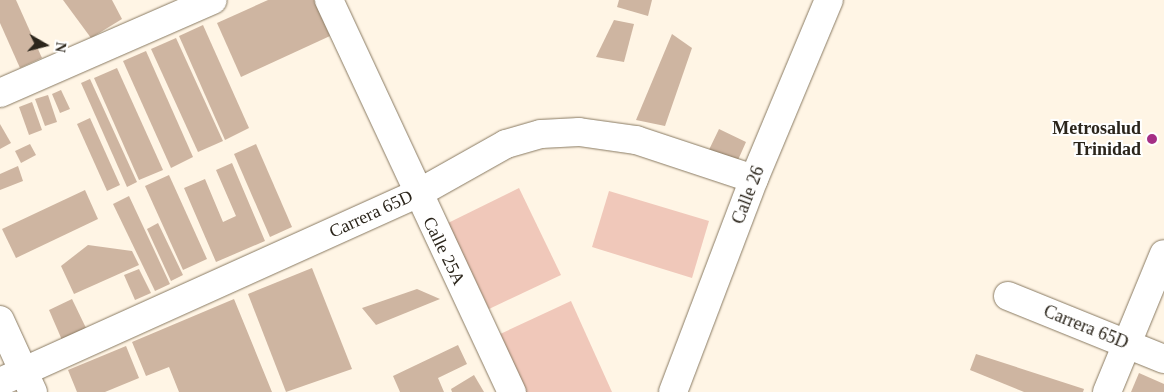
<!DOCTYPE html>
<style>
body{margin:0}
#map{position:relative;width:1164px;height:392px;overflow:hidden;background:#fff5e5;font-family:Georgia,serif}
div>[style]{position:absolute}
.green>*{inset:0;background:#f0c8ba}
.building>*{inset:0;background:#ceb5a1}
.roads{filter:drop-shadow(0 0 1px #897a62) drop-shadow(0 0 1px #897a62)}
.minor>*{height:28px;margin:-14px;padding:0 14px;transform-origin:14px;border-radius:14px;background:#fff}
.dots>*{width:14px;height:14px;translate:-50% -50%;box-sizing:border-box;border:2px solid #fff;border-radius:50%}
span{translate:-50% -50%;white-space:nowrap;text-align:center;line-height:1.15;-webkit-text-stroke:4px #fff;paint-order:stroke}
.poi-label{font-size:18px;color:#2b251b;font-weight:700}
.right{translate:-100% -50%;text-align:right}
.street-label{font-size:18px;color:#2b251b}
.north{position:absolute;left:20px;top:20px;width:50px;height:50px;-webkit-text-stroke:4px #fff;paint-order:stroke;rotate:98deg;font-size:14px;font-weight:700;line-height:20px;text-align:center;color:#2b251b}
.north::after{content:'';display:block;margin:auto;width:18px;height:22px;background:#2b251b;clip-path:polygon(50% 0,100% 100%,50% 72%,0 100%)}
</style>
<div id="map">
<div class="green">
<i style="clip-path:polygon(519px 188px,561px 275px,489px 309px,448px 223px)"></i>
<i style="clip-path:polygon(609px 191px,709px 221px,692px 278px,592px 247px)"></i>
<i style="clip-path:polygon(571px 301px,612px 392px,524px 392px,498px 335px)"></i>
</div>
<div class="building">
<i style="clip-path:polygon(0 0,16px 0,42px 58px,20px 68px,0 23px)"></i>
<i style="clip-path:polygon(63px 0,112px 0,122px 19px,91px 38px)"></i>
<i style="clip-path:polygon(268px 0,314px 0,330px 36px,241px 77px,217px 23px)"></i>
<i style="clip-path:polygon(619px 0,652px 0,648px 16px,617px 7px)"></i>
<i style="clip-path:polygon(614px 20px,634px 24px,624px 62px,596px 57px)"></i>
<i style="clip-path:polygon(203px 25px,249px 128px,225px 140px,179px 36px)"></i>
<i style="clip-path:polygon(672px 34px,692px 48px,665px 126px,636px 120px)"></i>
<i style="clip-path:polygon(176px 38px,223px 141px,198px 152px,151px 49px)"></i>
<i style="clip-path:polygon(146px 51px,193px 157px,171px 168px,123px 61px)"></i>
<i style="clip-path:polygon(117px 68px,163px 170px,139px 180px,94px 78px)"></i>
<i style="clip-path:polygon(90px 79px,137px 182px,127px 187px,81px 83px)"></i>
<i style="clip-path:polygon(61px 90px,70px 109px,60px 113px,52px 94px)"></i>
<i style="clip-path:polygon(48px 95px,57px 122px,45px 126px,35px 99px)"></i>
<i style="clip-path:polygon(32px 102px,42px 130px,29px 135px,19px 107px)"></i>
<i style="clip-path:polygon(90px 118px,120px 185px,107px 191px,77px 124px)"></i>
<i style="clip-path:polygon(0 124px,11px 143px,0 149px)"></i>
<i style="clip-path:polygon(719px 129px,746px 142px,738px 160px,729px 156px,725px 165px,706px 156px)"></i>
<i style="clip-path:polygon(30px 144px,36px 155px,21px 163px,15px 151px)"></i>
<i style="clip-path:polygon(256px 144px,292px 227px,270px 237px,234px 154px)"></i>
<i style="clip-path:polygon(232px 163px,265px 241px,216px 262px,184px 188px,205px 179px,223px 222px,236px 216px,216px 170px)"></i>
<i style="clip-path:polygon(18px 166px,23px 181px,0 190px,0 174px)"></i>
<i style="clip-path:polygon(169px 175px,207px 259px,183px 270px,145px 186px)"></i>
<i style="clip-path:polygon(85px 190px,98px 219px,16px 258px,2px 229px)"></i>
<i style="clip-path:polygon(129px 196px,170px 284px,155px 291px,113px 204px)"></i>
<i style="clip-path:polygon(158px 223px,183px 275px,171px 281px,147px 229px)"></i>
<i style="clip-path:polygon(88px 245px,132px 251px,139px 265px,74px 294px,61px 266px)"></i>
<i style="clip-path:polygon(312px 268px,352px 369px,286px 392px,248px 294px)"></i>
<i style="clip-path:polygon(139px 269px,151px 293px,135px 300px,124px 275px)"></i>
<i style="clip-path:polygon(417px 289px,440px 299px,376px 325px,362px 308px)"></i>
<i style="clip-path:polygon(72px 299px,86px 328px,62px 340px,49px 310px)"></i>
<i style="clip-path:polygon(234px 299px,272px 392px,179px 392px,169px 367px,146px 376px,132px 342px)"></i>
<i style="clip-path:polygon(458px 345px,467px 364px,438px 378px,444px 392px,400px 392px,393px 376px)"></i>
<i style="clip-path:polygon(126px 346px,139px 378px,105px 392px,77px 392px,68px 370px)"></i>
<i style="clip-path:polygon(976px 354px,1084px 389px,1083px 392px,1024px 392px,970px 370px)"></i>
<i style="clip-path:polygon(1139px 373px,1164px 384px,1164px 392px,1131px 392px)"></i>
<i style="clip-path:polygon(474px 375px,484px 392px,452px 392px,451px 389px)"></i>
</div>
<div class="roads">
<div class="minor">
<i style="left:329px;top:0;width:433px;rotate:65deg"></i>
<i style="left:0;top:93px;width:232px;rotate:-23.6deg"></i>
<i style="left:1008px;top:296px;width:168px;rotate:22deg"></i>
<i style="left:0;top:320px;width:79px;rotate:65.4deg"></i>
<i style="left:0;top:382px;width:457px;rotate:-24.3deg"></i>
<i style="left:417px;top:194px;width:102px;rotate:-29.3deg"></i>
<i style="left:506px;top:144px;width:36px;rotate:-16deg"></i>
<i style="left:541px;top:134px;width:38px;rotate:-3deg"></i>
<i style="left:579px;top:132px;width:58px;rotate:8deg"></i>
<i style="left:636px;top:140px;width:124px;rotate:18.3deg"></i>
<i style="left:673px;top:392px;width:228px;rotate:-69.2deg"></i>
<i style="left:754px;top:179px;width:194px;rotate:-67.3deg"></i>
<i style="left:1107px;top:392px;width:149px;rotate:-67.6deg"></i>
</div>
</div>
<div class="dots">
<i style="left:1152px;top:139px;background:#a52e85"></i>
</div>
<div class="poi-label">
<span class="right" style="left:1141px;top:139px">Metrosalud<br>Trinidad</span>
</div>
<div class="street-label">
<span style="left:748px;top:195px;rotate:-69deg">Calle 26</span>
<span style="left:371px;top:214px;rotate:-25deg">Carrera 65D</span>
<span style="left:444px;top:251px;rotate:64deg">Calle 25A</span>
<span style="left:1086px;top:327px;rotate:22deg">Carrera 65D</span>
</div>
<div class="north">N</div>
</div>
